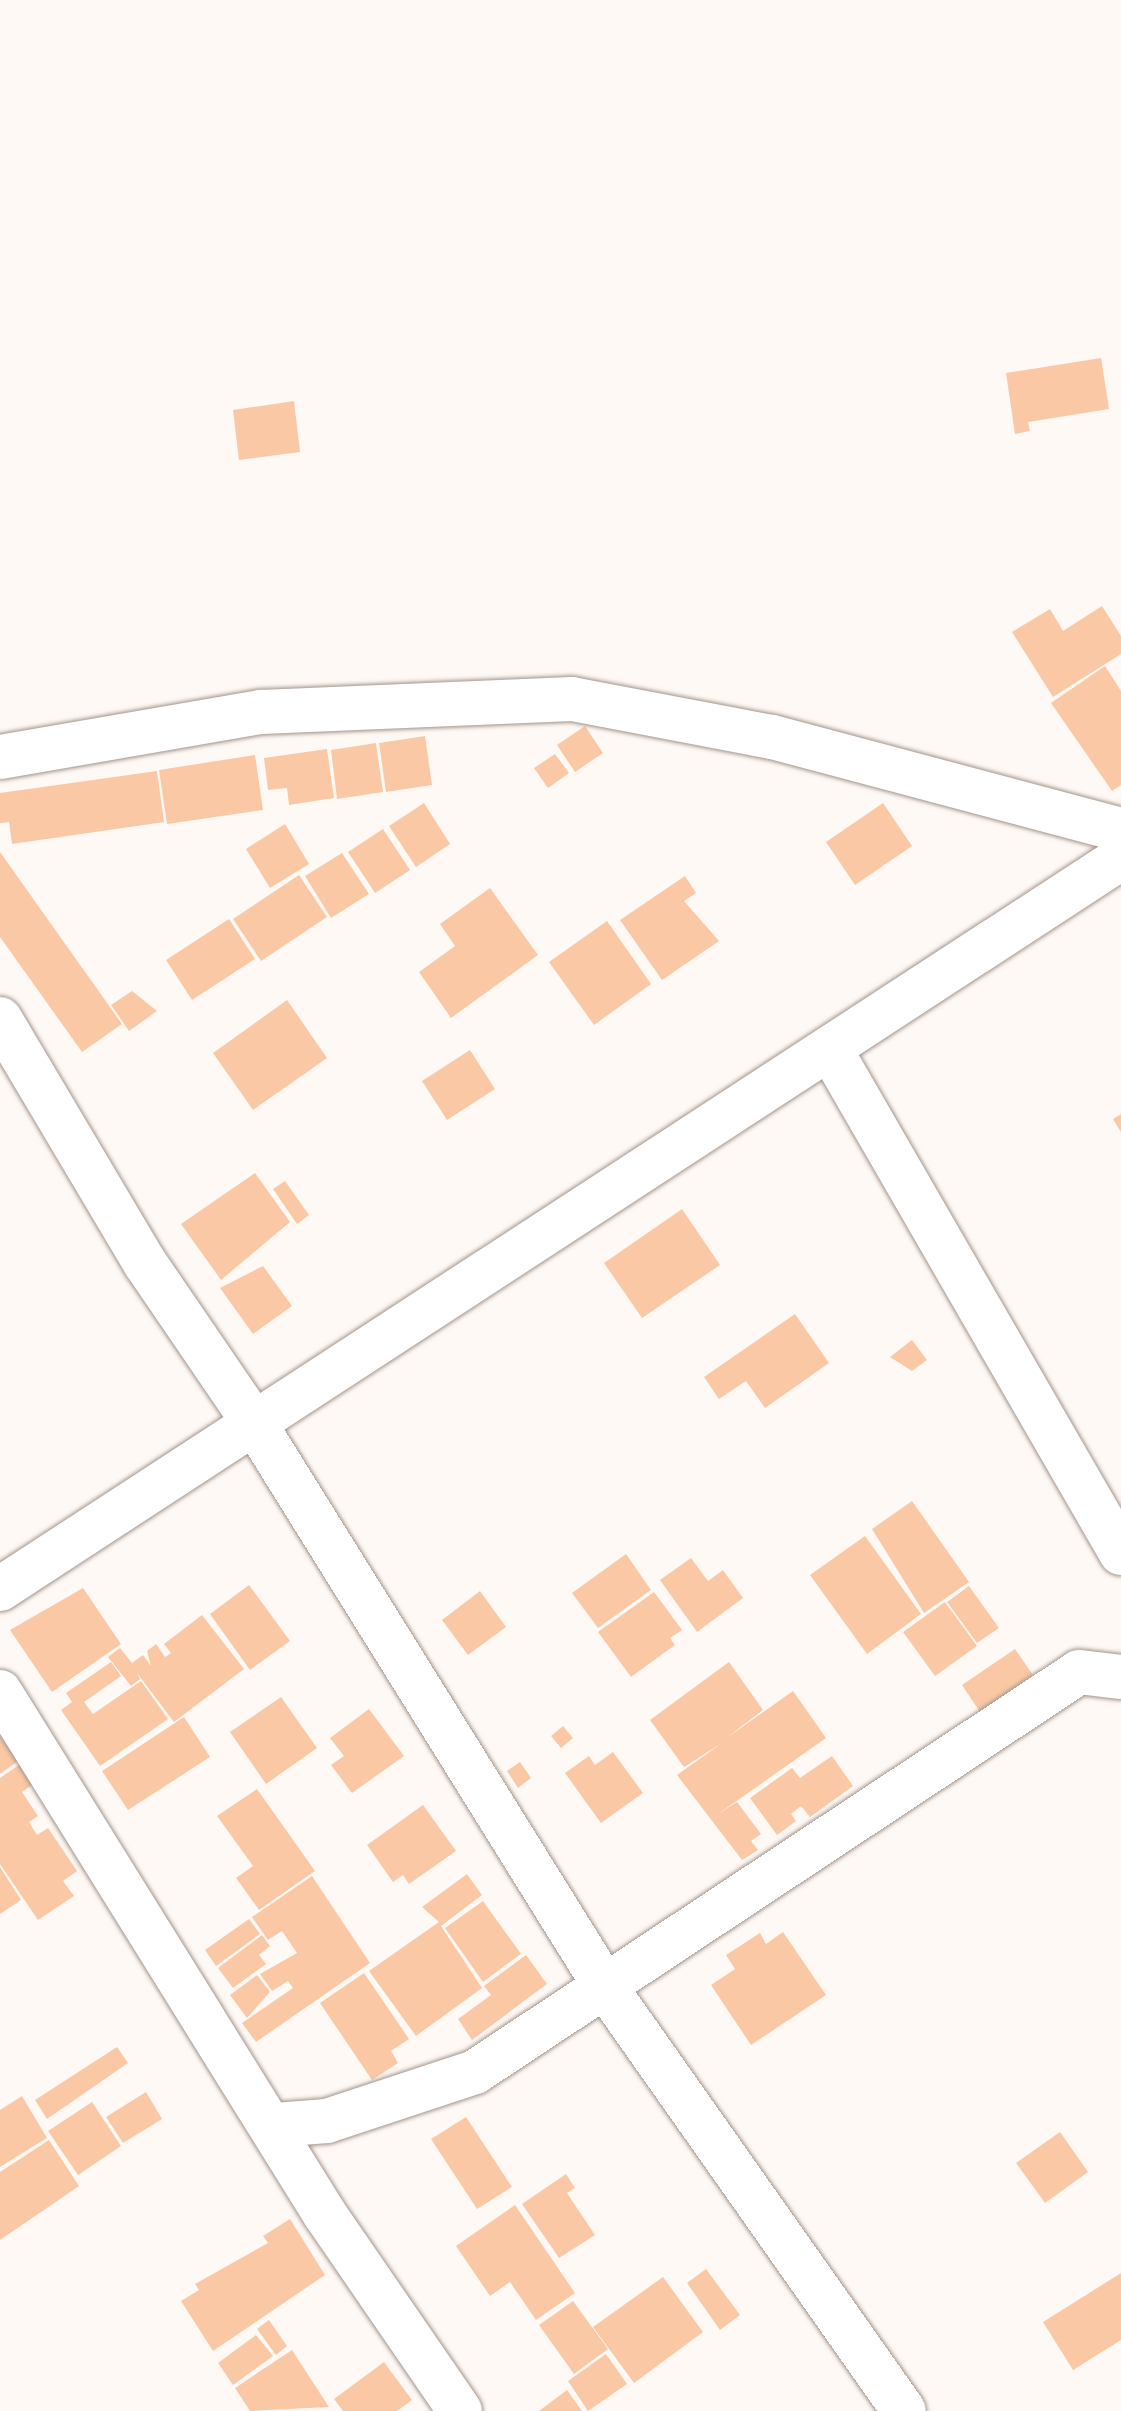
<!DOCTYPE html>
<style>
body{margin:0}
#map{position:relative;width:1121px;height:2411px;overflow:hidden;background:#fff9f5;font-family:Jost,sans-serif}
div>[style]{position:absolute}
.building>*{inset:0;background:#fac8a4}
.roads{filter:drop-shadow(0 0 2px #a3958b) drop-shadow(0 0 2px #a3958b)}
.minor>*{height:44px;margin:-22px;padding:0 22px;transform-origin:22px;border-radius:22px;background:#fff}
span{translate:-50% -50%;white-space:nowrap;text-align:center;line-height:1.15;-webkit-text-stroke:6px #fff9f5;paint-order:stroke}
</style>
<div id="map">
<div class="building">
<i style="clip-path:polygon(1101px 358px,1109px 409px,1028px 422px,1030px 431px,1015px 434px,1006px 373px)"></i>
<i style="clip-path:polygon(294px 401px,300px 452px,239px 460px,233px 410px)"></i>
<i style="clip-path:polygon(1102px 606px,1121px 636px,1121px 654px,1053px 697px,1012px 632px,1050px 609px,1063px 631px)"></i>
<i style="clip-path:polygon(1105px 666px,1121px 691px,1121px 785px,1112px 791px,1051px 703px)"></i>
<i style="clip-path:polygon(585px 726px,603px 753px,575px 772px,557px 745px)"></i>
<i style="clip-path:polygon(425px 736px,432px 785px,386px 792px,379px 743px)"></i>
<i style="clip-path:polygon(376px 743px,383px 792px,337px 799px,331px 750px)"></i>
<i style="clip-path:polygon(327px 749px,334px 798px,289px 805px,287px 788px,268px 790px,264px 758px)"></i>
<i style="clip-path:polygon(555px 754px,569px 773px,548px 788px,534px 768px)"></i>
<i style="clip-path:polygon(255px 755px,263px 810px,167px 824px,159px 770px)"></i>
<i style="clip-path:polygon(157px 771px,164px 822px,12px 844px,9px 822px,0 823px,0 793px)"></i>
<i style="clip-path:polygon(424px 803px,450px 844px,416px 867px,389px 826px)"></i>
<i style="clip-path:polygon(883px 803px,912px 846px,855px 885px,826px 842px)"></i>
<i style="clip-path:polygon(285px 824px,309px 864px,270px 888px,246px 849px)"></i>
<i style="clip-path:polygon(383px 829px,410px 870px,375px 893px,348px 852px)"></i>
<i style="clip-path:polygon(0 852px,122px 1024px,82px 1052px,0 937px)"></i>
<i style="clip-path:polygon(342px 853px,369px 894px,331px 918px,305px 876px)"></i>
<i style="clip-path:polygon(299px 875px,327px 917px,261px 961px,233px 919px)"></i>
<i style="clip-path:polygon(685px 876px,696px 893px,684px 901px,719px 941px,662px 980px,620px 920px)"></i>
<i style="clip-path:polygon(490px 888px,538px 955px,451px 1018px,419px 972px,455px 946px,440px 924px)"></i>
<i style="clip-path:polygon(229px 919px,255px 959px,192px 1000px,166px 960px)"></i>
<i style="clip-path:polygon(607px 921px,651px 984px,594px 1025px,549px 962px)"></i>
<i style="clip-path:polygon(132px 991px,157px 1011px,129px 1031px,111px 1005px)"></i>
<i style="clip-path:polygon(287px 1000px,327px 1058px,253px 1110px,213px 1053px)"></i>
<i style="clip-path:polygon(470px 1050px,495px 1089px,447px 1120px,422px 1081px)"></i>
<i style="clip-path:polygon(1121px 1114px,1121px 1132px,1113px 1119px)"></i>
<i style="clip-path:polygon(255px 1173px,290px 1222px,221px 1280px,181px 1224px)"></i>
<i style="clip-path:polygon(285px 1181px,309px 1215px,297px 1224px,273px 1189px)"></i>
<i style="clip-path:polygon(682px 1209px,720px 1265px,642px 1318px,604px 1263px)"></i>
<i style="clip-path:polygon(263px 1266px,292px 1306px,253px 1334px,220px 1288px)"></i>
<i style="clip-path:polygon(795px 1314px,829px 1363px,765px 1408px,746px 1381px,719px 1399px,704px 1377px)"></i>
<i style="clip-path:polygon(912px 1340px,927px 1360px,912px 1371px,890px 1357px)"></i>
<i style="clip-path:polygon(912px 1501px,969px 1582px,924px 1613px,872px 1529px)"></i>
<i style="clip-path:polygon(865px 1536px,921px 1614px,867px 1654px,810px 1575px)"></i>
<i style="clip-path:polygon(626px 1554px,651px 1590px,598px 1628px,572px 1593px)"></i>
<i style="clip-path:polygon(691px 1558px,708px 1581px,723px 1570px,743px 1598px,697px 1632px,660px 1580px)"></i>
<i style="clip-path:polygon(249px 1585px,290px 1641px,250px 1670px,210px 1614px)"></i>
<i style="clip-path:polygon(969px 1586px,999px 1628px,977px 1643px,947px 1602px)"></i>
<i style="clip-path:polygon(83px 1588px,121px 1644px,52px 1692px,10px 1630px)"></i>
<i style="clip-path:polygon(480px 1591px,506px 1627px,468px 1655px,442px 1620px)"></i>
<i style="clip-path:polygon(654px 1592px,682px 1630px,670px 1638px,675px 1645px,631px 1677px,598px 1632px)"></i>
<i style="clip-path:polygon(945px 1602px,977px 1646px,935px 1676px,903px 1632px)"></i>
<i style="clip-path:polygon(202px 1615px,244px 1669px,174px 1722px,137px 1673px,140px 1679px,131px 1686px,108px 1657px,120px 1648px,132px 1663px,143px 1655px,151px 1666px,147px 1651px,156px 1644px,165px 1657px,171px 1653px,164px 1644px)"></i>
<i style="clip-path:polygon(1015px 1649px,1033px 1675px,980px 1712px,962px 1685px)"></i>
<i style="clip-path:polygon(111px 1662px,121px 1676px,84px 1702px,93px 1714px,141px 1681px,168px 1719px,100px 1766px,61px 1710px,72px 1702px,66px 1693px)"></i>
<i style="clip-path:polygon(729px 1662px,763px 1710px,725px 1739px,793px 1691px,826px 1738px,718px 1814px,737px 1802px,761px 1834px,751px 1841px,758px 1850px,742px 1860px,677px 1775px,722px 1743px,684px 1767px,650px 1720px)"></i>
<i style="clip-path:polygon(281px 1697px,317px 1748px,266px 1784px,230px 1732px)"></i>
<i style="clip-path:polygon(369px 1709px,404px 1756px,352px 1793px,331px 1765px,344px 1756px,330px 1738px)"></i>
<i style="clip-path:polygon(184px 1717px,210px 1757px,128px 1810px,102px 1771px)"></i>
<i style="clip-path:polygon(563px 1726px,573px 1738px,561px 1748px,551px 1736px)"></i>
<i style="clip-path:polygon(0 1736px,18px 1761px,0 1774px)"></i>
<i style="clip-path:polygon(613px 1752px,643px 1793px,601px 1823px,565px 1773px,589px 1756px,595px 1765px)"></i>
<i style="clip-path:polygon(832px 1756px,853px 1786px,810px 1817px,801px 1806px,791px 1814px,796px 1821px,777px 1835px,750px 1798px,792px 1768px,800px 1778px)"></i>
<i style="clip-path:polygon(520px 1762px,531px 1778px,518px 1788px,507px 1771px)"></i>
<i style="clip-path:polygon(22px 1763px,35px 1783px,22px 1792px,38px 1816px,29px 1822px,37px 1835px,48px 1828px,77px 1871px,63px 1881px,74px 1896px,38px 1920px,0 1864px,0 1778px)"></i>
<i style="clip-path:polygon(257px 1789px,315px 1871px,259px 1910px,236px 1878px,253px 1866px,217px 1816px)"></i>
<i style="clip-path:polygon(423px 1805px,456px 1851px,409px 1884px,403px 1875px,393px 1882px,367px 1845px)"></i>
<i style="clip-path:polygon(0 1867px,21px 1900px,0 1914px)"></i>
<i style="clip-path:polygon(467px 1874px,482px 1895px,441px 1926px,482px 1988px,416px 2036px,369px 1971px,439px 1922px,422px 1907px)"></i>
<i style="clip-path:polygon(312px 1876px,370px 1963px,256px 2042px,242px 2023px,293px 1988px,288px 1981px,272px 1991px,260px 1974px,297px 1953px,282px 1931px,268px 1940px,252px 1917px)"></i>
<i style="clip-path:polygon(483px 1901px,521px 1954px,483px 1982px,445px 1928px)"></i>
<i style="clip-path:polygon(249px 1919px,260px 1934px,216px 1966px,205px 1950px)"></i>
<i style="clip-path:polygon(783px 1932px,826px 1995px,751px 2045px,711px 1985px,735px 1969px,726px 1955px,760px 1933px,766px 1944px)"></i>
<i style="clip-path:polygon(262px 1935px,270px 1946px,259px 1955px,266px 1964px,233px 1988px,218px 1968px)"></i>
<i style="clip-path:polygon(526px 1955px,547px 1984px,472px 2040px,458px 2019px,491px 1995px,484px 1986px)"></i>
<i style="clip-path:polygon(364px 1973px,409px 2039px,391px 2051px,398px 2063px,372px 2080px,320px 2003px)"></i>
<i style="clip-path:polygon(257px 1975px,270px 1992px,247px 2018px,230px 1995px)"></i>
<i style="clip-path:polygon(117px 2047px,128px 2063px,47px 2119px,35px 2100px)"></i>
<i style="clip-path:polygon(146px 2092px,162px 2119px,123px 2143px,106px 2117px)"></i>
<i style="clip-path:polygon(22px 2096px,47px 2138px,0 2167px,0 2110px)"></i>
<i style="clip-path:polygon(92px 2102px,121px 2146px,78px 2175px,48px 2131px)"></i>
<i style="clip-path:polygon(466px 2117px,512px 2187px,477px 2209px,431px 2139px)"></i>
<i style="clip-path:polygon(1060px 2132px,1088px 2172px,1045px 2203px,1016px 2163px)"></i>
<i style="clip-path:polygon(49px 2140px,79px 2186px,0 2240px,0 2172px)"></i>
<i style="clip-path:polygon(566px 2174px,575px 2188px,567px 2193px,595px 2235px,559px 2258px,522px 2204px)"></i>
<i style="clip-path:polygon(515px 2205px,575px 2293px,536px 2320px,510px 2282px,490px 2296px,456px 2246px)"></i>
<i style="clip-path:polygon(290px 2219px,325px 2275px,213px 2351px,181px 2301px,199px 2290px,195px 2284px,268px 2243px,263px 2236px)"></i>
<i style="clip-path:polygon(706px 2269px,740px 2315px,720px 2330px,687px 2283px)"></i>
<i style="clip-path:polygon(1121px 2273px,1121px 2340px,1073px 2370px,1043px 2322px)"></i>
<i style="clip-path:polygon(663px 2277px,703px 2332px,634px 2383px,593px 2327px)"></i>
<i style="clip-path:polygon(573px 2301px,608px 2349px,574px 2374px,539px 2325px)"></i>
<i style="clip-path:polygon(269px 2320px,287px 2346px,276px 2355px,257px 2329px)"></i>
<i style="clip-path:polygon(256px 2335px,273px 2356px,233px 2385px,218px 2363px)"></i>
<i style="clip-path:polygon(292px 2350px,329px 2407px,250px 2411px,235px 2388px)"></i>
<i style="clip-path:polygon(606px 2354px,627px 2384px,588px 2411px,568px 2381px)"></i>
<i style="clip-path:polygon(384px 2362px,412px 2400px,397px 2411px,343px 2411px,334px 2399px)"></i>
<i style="clip-path:polygon(567px 2390px,582px 2411px,539px 2411px)"></i>
</div>
<div class="roads">
<div class="minor">
<i style="left:0;top:757px;width:265px;rotate:-9.8deg"></i>
<i style="left:261px;top:712px;width:311px;rotate:-2.4deg"></i>
<i style="left:572px;top:699px;width:204px;rotate:10.8deg"></i>
<i style="left:772px;top:737px;width:361px;rotate:14.9deg"></i>
<i style="left:0;top:1019px;width:284px;rotate:59.3deg"></i>
<i style="left:145px;top:1263px;width:195px;rotate:55.7deg"></i>
<i style="left:255px;top:1424px;width:664px;rotate:58.1deg"></i>
<i style="left:606px;top:1988px;width:517px;rotate:54.84deg"></i>
<i style="left:830px;top:1049px;width:582px;rotate:60deg"></i>
<i style="left:0;top:1589px;width:1338px;rotate:-33.11deg"></i>
<i style="left:0;top:1692px;width:614px;rotate:58.12deg"></i>
<i style="left:324px;top:2213px;width:240px;rotate:55.5deg"></i>
<i style="left:275px;top:2125px;width:52px;rotate:-4.4deg"></i>
<i style="left:327px;top:2121px;width:156px;rotate:-18.3deg"></i>
<i style="left:475px;top:2072px;width:724px;rotate:-33.51deg"></i>
<i style="left:1079px;top:1672px;width:42px;rotate:6.8deg"></i>
</div>
</div>
</div>
